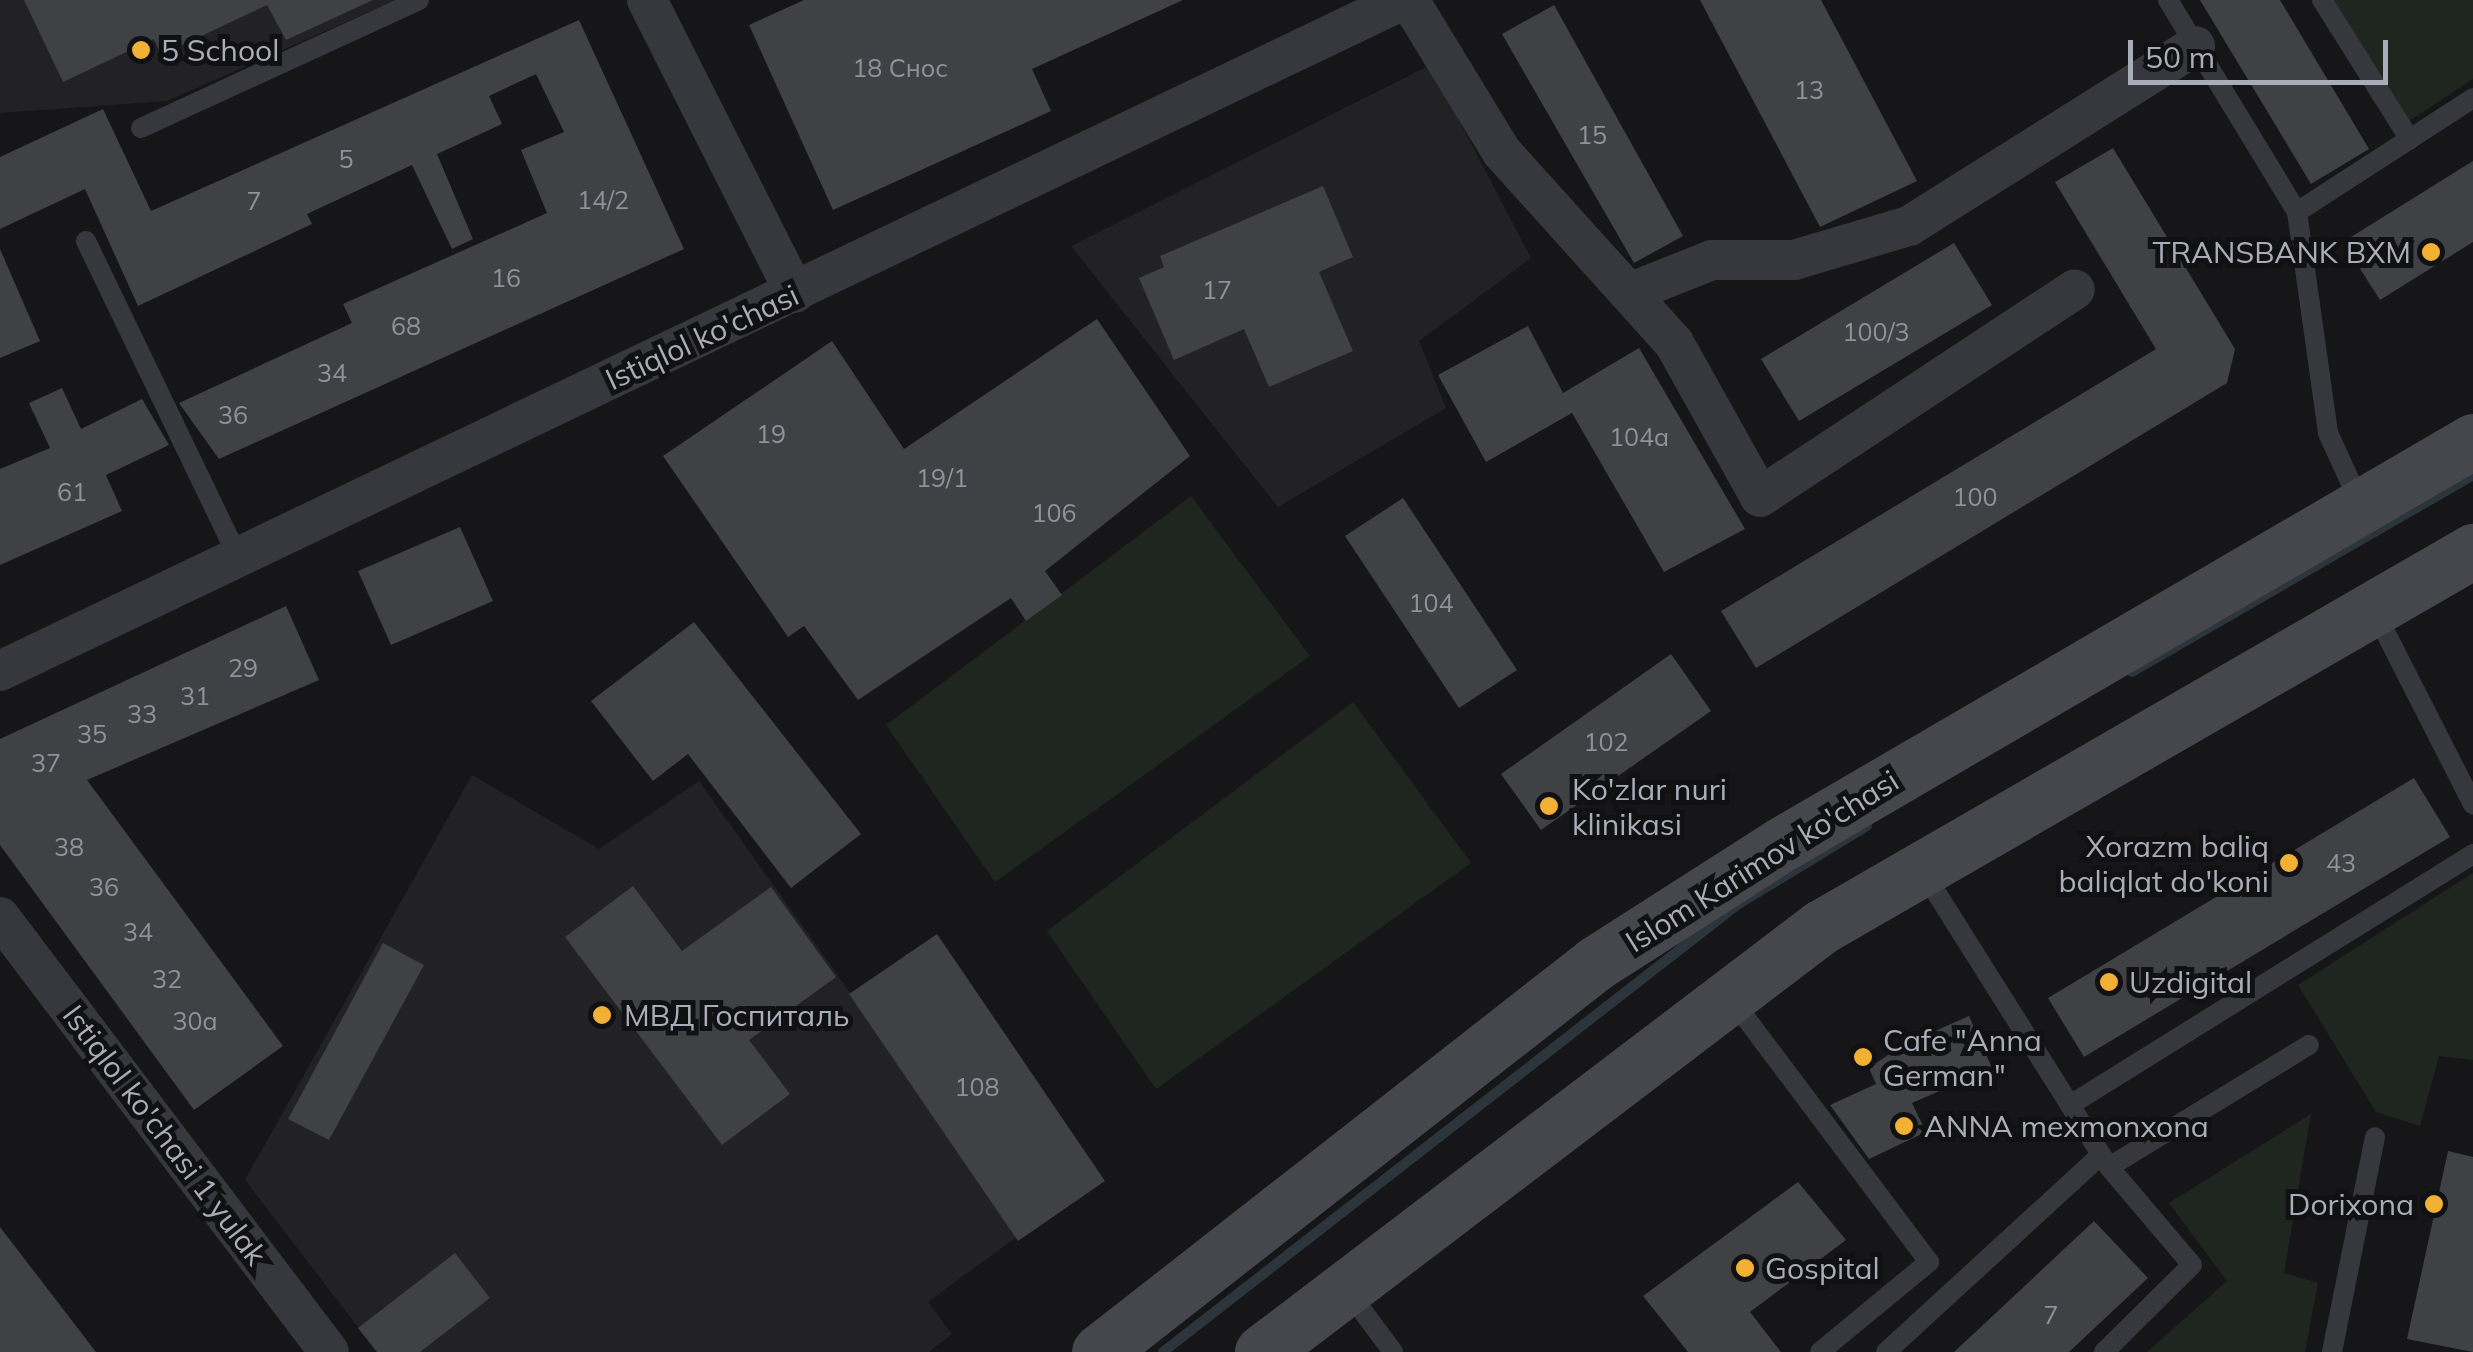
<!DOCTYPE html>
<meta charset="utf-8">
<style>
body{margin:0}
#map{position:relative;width:2473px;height:1352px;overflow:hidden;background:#161618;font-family:Mulish,sans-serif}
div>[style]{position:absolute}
.built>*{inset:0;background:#222225}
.green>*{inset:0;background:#1e261f}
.stream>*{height:10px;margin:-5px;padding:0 5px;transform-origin:5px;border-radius:5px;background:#2c353c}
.building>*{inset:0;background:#404145}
.lane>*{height:20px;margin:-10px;padding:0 10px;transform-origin:10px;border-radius:10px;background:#37383d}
.street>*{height:40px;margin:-20px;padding:0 20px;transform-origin:20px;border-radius:20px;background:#37383d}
.secondary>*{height:55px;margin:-27.5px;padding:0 27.5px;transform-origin:27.5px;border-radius:27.5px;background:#45474d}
.dots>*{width:28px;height:28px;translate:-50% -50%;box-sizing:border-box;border:5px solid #111113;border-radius:50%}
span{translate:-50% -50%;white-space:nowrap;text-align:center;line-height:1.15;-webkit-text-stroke:10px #111113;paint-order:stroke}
.number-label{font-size:25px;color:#8e929b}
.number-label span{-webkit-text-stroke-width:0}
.poi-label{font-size:30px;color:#a8adb8}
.left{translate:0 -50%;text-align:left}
.right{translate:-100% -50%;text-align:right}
.street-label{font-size:30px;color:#a8adb8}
.scale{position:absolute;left:2128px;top:40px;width:260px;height:45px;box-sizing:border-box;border:5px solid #a8adb8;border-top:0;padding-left:12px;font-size:30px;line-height:35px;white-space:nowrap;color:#a8adb8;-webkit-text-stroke:8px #111113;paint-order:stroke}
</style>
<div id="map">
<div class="built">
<i style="clip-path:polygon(0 0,396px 0,167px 101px,0 113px)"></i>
<i style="clip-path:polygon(1430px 65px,1531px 258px,1419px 341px,1446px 408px,1278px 507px,1071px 246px)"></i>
<i style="clip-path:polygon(472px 775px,599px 849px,699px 781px,1022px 1233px,928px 1302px,952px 1334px,929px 1352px,377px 1352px,245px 1180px)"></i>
</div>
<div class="green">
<i style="clip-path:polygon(2333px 0,2473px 0,2473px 79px,2406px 123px)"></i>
<i style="clip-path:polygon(1191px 496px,1310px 656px,995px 882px,886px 725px)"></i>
<i style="clip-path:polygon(1353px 702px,1471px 863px,1156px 1089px,1047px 931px)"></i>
<i style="clip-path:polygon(2473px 873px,2473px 1060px,2439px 1056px,2420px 1126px,2376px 1112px,2298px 985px)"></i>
<i style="clip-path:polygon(2311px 1114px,2284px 1273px,2318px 1283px,2305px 1352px,2147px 1352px,2227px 1281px,2169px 1203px)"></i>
</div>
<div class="stream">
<i style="left:2132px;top:672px;width:394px;rotate:-30deg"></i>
<i style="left:1163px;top:1352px;width:728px;rotate:-37.91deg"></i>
<i style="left:1737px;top:905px;width:152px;rotate:-31.3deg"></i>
</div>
<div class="building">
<i style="clip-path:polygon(24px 0,373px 0,286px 40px,267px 5px,161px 55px,154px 39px,63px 82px)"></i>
<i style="clip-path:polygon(804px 0,1183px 0,1032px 69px,1051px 111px,833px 210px,749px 25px)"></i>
<i style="clip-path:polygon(1700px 0,1821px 0,1917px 181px,1820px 227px)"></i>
<i style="clip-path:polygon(2200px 0,2280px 0,2369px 149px,2311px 184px)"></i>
<i style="clip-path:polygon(1554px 5px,1683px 236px,1634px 263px,1502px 34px)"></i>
<i style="clip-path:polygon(579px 20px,684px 249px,219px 459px,179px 403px,352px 323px,343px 304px,547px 213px,521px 150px,564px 132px,536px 74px,489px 96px,502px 124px,437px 154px,473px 239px,452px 249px,412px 165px,307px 214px,312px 224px,138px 306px,85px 189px,0 229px,0 157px,103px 109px,151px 211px)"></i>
<i style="clip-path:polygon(2113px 148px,2235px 349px,2227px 383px,1756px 668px,1721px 611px,2156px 349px,2055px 182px)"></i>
<i style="clip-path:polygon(2473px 161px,2473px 242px,2380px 300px,2343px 242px)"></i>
<i style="clip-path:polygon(1323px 186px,1353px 257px,1319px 272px,1353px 351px,1269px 387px,1244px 329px,1174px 360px,1139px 278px,1164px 267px,1160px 256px)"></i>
<i style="clip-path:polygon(1954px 243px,1992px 305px,1799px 421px,1761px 359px)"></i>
<i style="clip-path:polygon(0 249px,40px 341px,0 358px)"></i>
<i style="clip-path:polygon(1097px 319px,1190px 456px,1045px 571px,1062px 595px,1026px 621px,1011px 598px,858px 700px,804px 626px,788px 637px,663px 456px,832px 341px,904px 449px)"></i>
<i style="clip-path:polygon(1528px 326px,1563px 393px,1639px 348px,1745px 529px,1664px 572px,1572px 413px,1486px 462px,1438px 375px)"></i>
<i style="clip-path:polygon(62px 388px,81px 429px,142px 399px,169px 445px,106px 475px,122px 511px,0 565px,0 469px,50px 448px,29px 403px)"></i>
<i style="clip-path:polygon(1403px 498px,1517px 670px,1459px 708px,1345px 536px)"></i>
<i style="clip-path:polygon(460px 527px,493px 601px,391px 645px,358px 571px)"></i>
<i style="clip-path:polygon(286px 606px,319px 680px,87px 780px,283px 1046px,194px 1110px,0 845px,0 739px)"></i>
<i style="clip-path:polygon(694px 622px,861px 834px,791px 888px,688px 754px,653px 781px,591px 701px)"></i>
<i style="clip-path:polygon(1671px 654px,1711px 711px,1541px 830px,1501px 774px)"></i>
<i style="clip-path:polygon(2414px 778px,2450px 837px,2084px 1057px,2048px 998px)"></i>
<i style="clip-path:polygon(633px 886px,682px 951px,771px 887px,836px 977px,749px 1040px,790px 1094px,722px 1145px,565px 937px)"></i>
<i style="clip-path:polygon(937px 934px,1105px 1181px,1018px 1241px,849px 994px)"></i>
<i style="clip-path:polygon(383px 943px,424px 965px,329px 1140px,288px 1119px)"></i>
<i style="clip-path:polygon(1969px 1016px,1992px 1068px,1912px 1103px,1926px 1132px,1869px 1159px,1830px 1105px,1876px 1084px,1869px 1068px,1901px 1046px)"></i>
<i style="clip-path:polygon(2448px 1151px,2473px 1157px,2473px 1352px,2407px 1339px)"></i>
<i style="clip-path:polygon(1798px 1182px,1846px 1240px,1750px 1312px,1781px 1352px,1688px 1352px,1643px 1296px)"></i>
<i style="clip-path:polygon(2094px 1221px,2148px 1278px,2069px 1352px,1954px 1352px)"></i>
<i style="clip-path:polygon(0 1227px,96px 1352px,0 1352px)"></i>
<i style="clip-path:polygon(455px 1253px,490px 1298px,420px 1352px,377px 1352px,358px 1328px)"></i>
</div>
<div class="lane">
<i style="left:2168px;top:0;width:248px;rotate:58.7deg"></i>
<i style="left:2297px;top:212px;width:223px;rotate:82deg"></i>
<i style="left:2328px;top:433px;width:77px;rotate:65.4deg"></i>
<i style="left:2322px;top:0;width:165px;rotate:57.8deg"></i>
<i style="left:141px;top:128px;width:306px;rotate:-24.7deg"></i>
<i style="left:2297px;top:212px;width:210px;rotate:-32.9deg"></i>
<i style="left:86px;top:241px;width:351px;rotate:64.3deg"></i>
<i style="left:2375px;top:612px;width:216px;rotate:63deg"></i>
<i style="left:1922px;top:870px;width:351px;rotate:57.8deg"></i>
<i style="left:2109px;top:1167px;width:128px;rotate:49.7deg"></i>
<i style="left:2192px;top:1265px;width:124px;rotate:135.3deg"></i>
<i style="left:1730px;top:997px;width:331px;rotate:53.1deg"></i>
<i style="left:1929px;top:1262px;width:141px;rotate:140.5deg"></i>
<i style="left:2070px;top:1105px;width:475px;rotate:-31.9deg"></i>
<i style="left:2109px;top:1167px;width:234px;rotate:-31.4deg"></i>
<i style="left:1347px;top:1290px;width:77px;rotate:53.4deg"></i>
<i style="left:1886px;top:1352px;width:292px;rotate:-42.5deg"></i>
<i style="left:2332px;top:1352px;width:219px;rotate:-78.7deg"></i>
</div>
<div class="street">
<i style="left:647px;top:0;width:328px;rotate:63.2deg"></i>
<i style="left:1409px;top:0;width:177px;rotate:58.6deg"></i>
<i style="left:1501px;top:151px;width:258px;rotate:48deg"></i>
<i style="left:1674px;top:343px;width:176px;rotate:60.8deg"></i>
<i style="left:1760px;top:497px;width:377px;rotate:-33.4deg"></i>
<i style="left:1629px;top:293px;width:89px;rotate:-21.7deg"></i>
<i style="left:1712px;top:260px;width:82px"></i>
<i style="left:1794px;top:260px;width:120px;rotate:-16.5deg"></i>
<i style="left:1909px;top:226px;width:338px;rotate:-32.2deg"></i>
<i style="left:0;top:671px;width:1555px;rotate:-25.56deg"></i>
<i style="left:0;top:917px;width:545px;rotate:52.9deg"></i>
</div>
<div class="secondary">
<i style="left:1099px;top:1352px;width:631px;rotate:-38.05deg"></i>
<i style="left:1596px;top:963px;width:221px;rotate:-32.6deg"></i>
<i style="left:1782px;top:844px;width:800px;rotate:-30.25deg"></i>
<i style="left:1262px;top:1352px;width:702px;rotate:-37.25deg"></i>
<i style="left:1821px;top:927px;width:753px;rotate:-29.97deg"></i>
</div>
<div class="dots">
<i style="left:141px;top:50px;background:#f2b134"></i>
<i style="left:2431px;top:252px;background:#f2b134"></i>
<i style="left:1549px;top:806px;background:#f2b134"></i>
<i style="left:2289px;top:863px;background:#f2b134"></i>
<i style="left:2109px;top:982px;background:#f2b134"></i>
<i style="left:602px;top:1015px;background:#f2b134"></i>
<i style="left:1863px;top:1057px;background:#f2b134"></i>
<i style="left:1904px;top:1126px;background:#f2b134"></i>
<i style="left:2434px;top:1204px;background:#f2b134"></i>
<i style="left:1745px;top:1268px;background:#f2b134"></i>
</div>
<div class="number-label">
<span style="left:900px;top:68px">18 Снос</span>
<span style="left:1809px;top:90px">13</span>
<span style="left:1592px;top:135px">15</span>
<span style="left:346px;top:159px">5</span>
<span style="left:603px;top:200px">14/2</span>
<span style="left:254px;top:201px">7</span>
<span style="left:506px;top:278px">16</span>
<span style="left:1217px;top:290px">17</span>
<span style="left:406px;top:326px">68</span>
<span style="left:1876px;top:332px">100/3</span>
<span style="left:332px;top:373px">34</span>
<span style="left:233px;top:415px">36</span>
<span style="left:771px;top:434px">19</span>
<span style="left:1639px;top:437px">104a</span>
<span style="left:942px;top:478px">19/1</span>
<span style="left:72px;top:492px">61</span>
<span style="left:1975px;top:497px">100</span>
<span style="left:1054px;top:513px">106</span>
<span style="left:1431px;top:603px">104</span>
<span style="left:243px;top:668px">29</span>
<span style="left:195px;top:696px">31</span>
<span style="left:142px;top:714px">33</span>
<span style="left:92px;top:734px">35</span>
<span style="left:1606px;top:742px">102</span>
<span style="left:46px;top:763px">37</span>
<span style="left:69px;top:847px">38</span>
<span style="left:2341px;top:863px">43</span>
<span style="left:104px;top:887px">36</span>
<span style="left:138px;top:932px">34</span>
<span style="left:167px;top:979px">32</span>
<span style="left:195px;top:1021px">30a</span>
<span style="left:977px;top:1087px">108</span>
<span style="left:2051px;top:1315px">7</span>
</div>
<div class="poi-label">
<span class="left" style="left:161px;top:50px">5 School</span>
<span class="right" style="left:2411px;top:252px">TRANSBANK BXM</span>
<span class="left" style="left:1572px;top:806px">Ko'zlar nuri<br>klinikasi</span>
<span class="right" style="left:2269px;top:863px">Xorazm baliq<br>baliqlat do'koni</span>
<span class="left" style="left:2129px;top:982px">Uzdigital</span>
<span class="left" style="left:624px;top:1015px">МВД Госпиталь</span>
<span class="left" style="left:1883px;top:1057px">Cafe "Anna<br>German"</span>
<span class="left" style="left:1924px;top:1126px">ANNA mexmonxona</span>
<span class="right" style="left:2414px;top:1204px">Dorixona</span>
<span class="left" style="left:1765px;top:1268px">Gospital</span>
</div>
<div class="street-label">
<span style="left:702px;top:337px;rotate:-25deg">Istiqlol ko'chasi</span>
<span style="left:1762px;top:861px;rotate:-32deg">Islom Karimov ko'chasi</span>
<span style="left:165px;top:1135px;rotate:53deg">Istiqlol ko'chasi 1 yulak</span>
</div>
<div class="scale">50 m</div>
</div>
